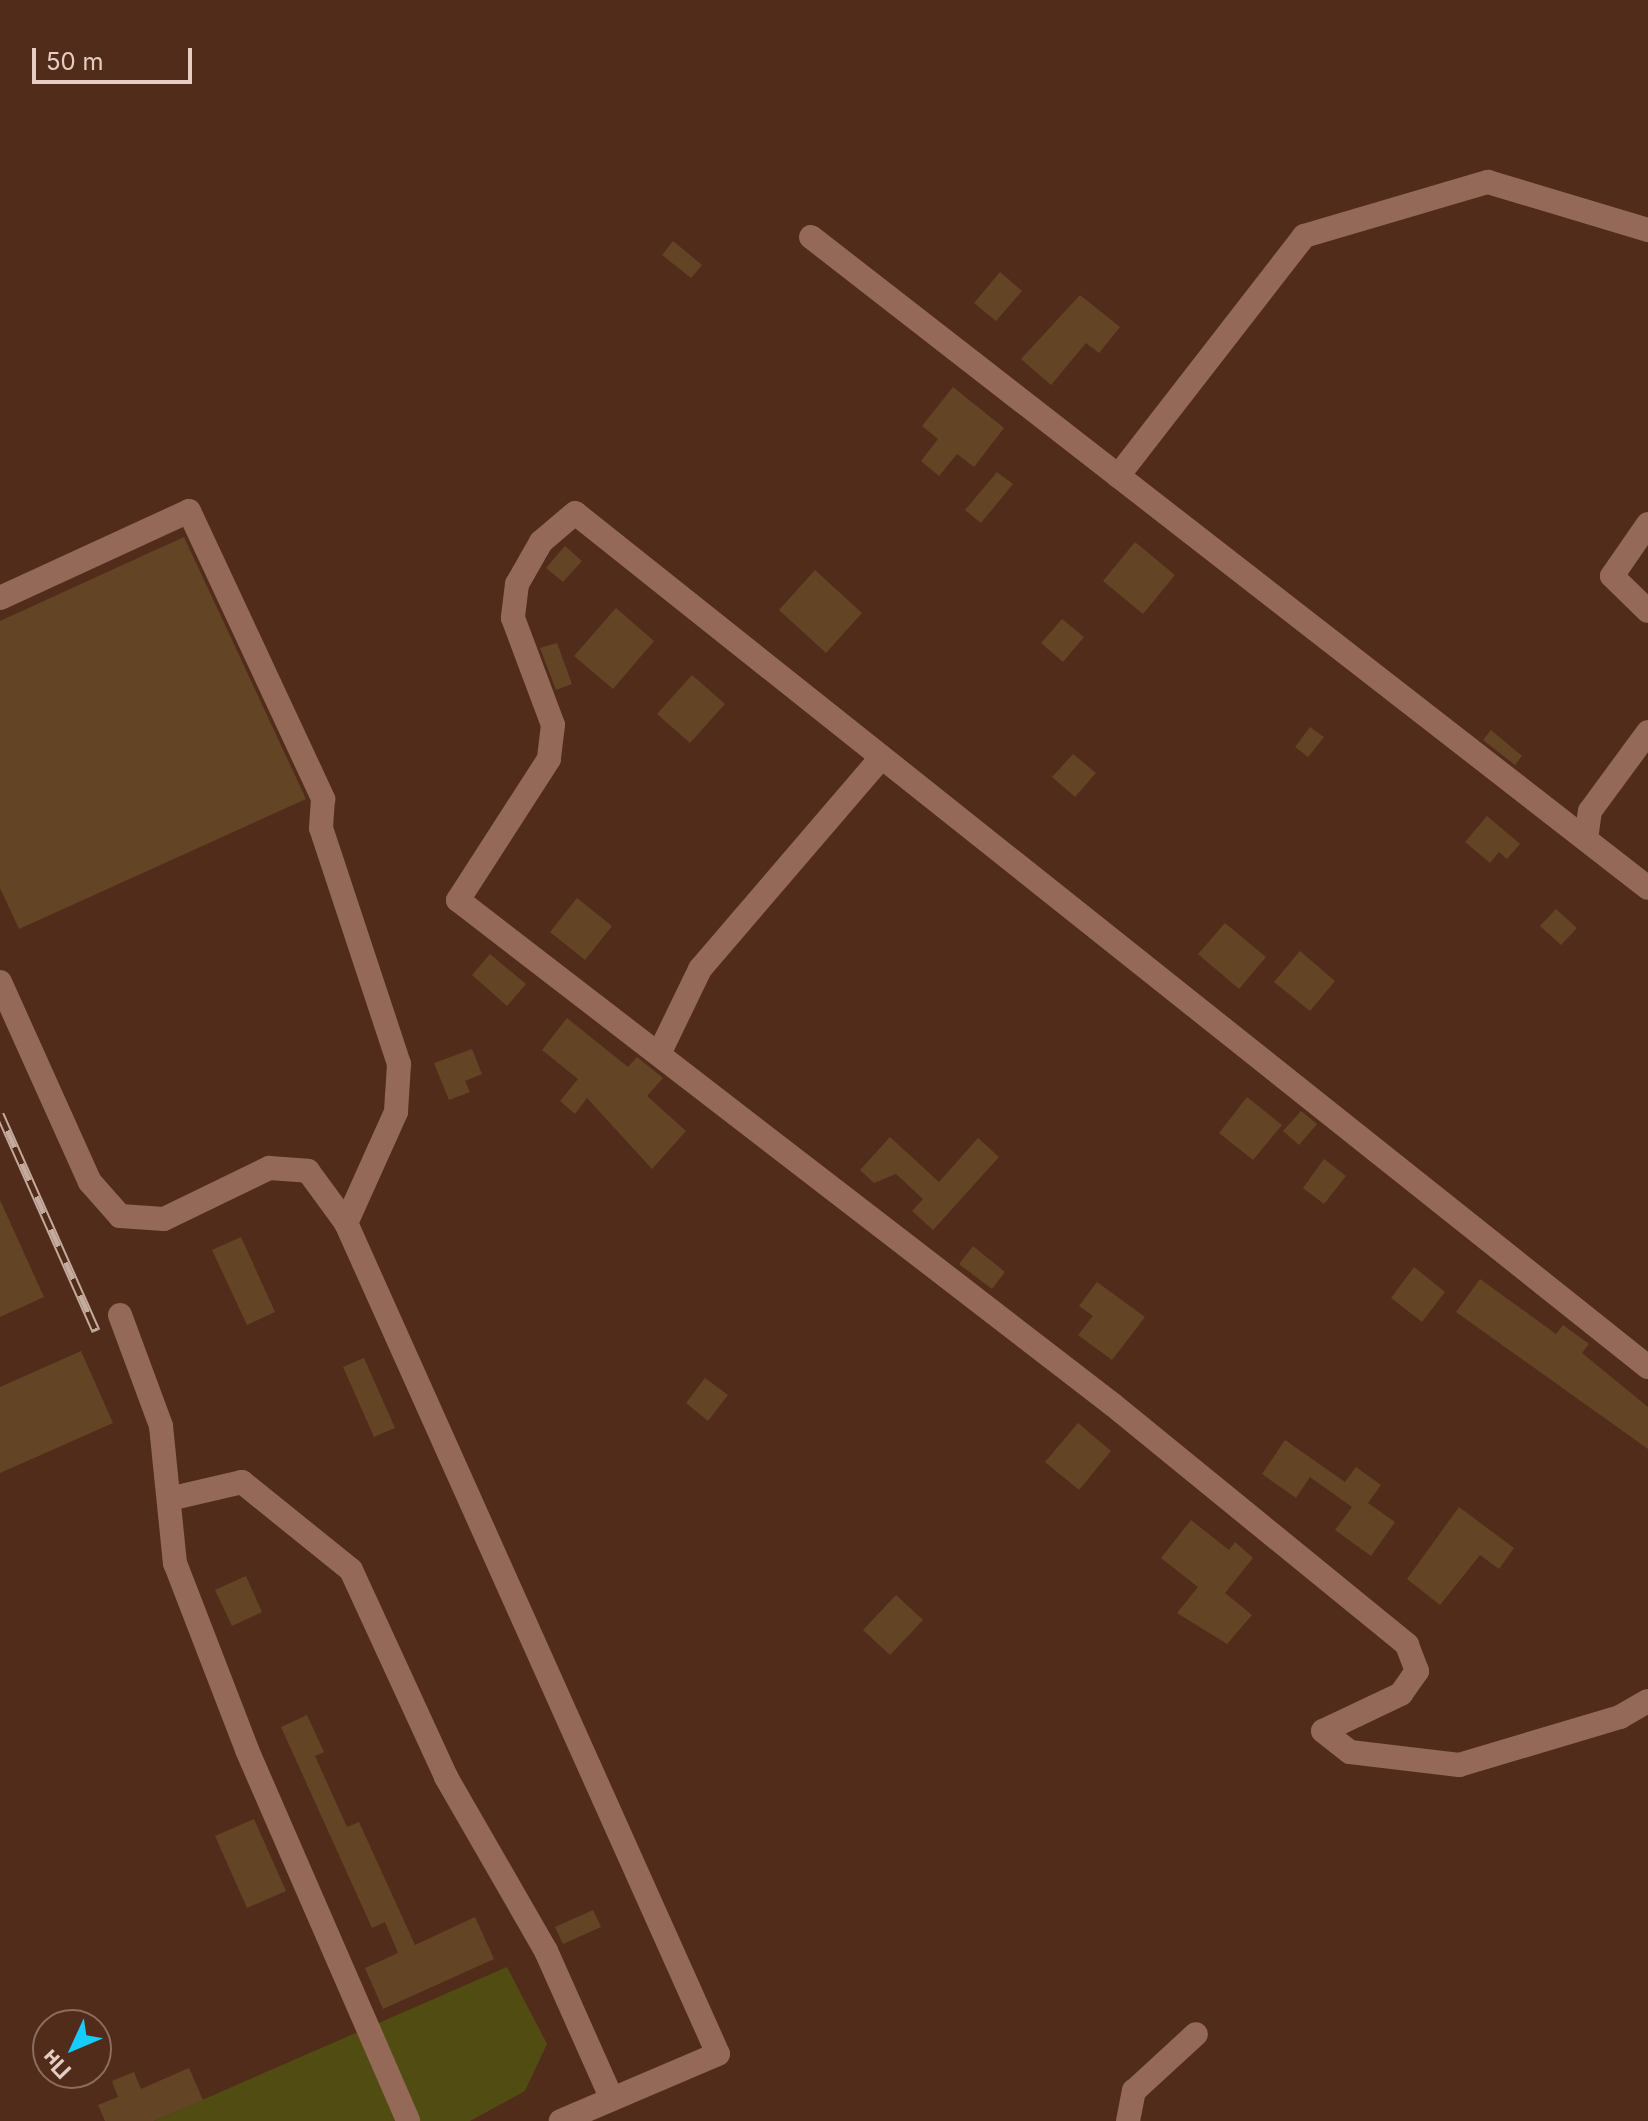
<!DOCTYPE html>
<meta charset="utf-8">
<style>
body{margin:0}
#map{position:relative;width:1648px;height:2121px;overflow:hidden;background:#522c1b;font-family:Inter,sans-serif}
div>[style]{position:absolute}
.green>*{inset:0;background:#514c12}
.building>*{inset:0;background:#634425}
.minor>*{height:24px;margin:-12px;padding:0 12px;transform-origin:12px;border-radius:12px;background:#946957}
.rail>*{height:9px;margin-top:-4.5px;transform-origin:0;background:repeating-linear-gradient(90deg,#522c1b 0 18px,#c5aa9e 0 36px);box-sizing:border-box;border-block:2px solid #c5aa9e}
span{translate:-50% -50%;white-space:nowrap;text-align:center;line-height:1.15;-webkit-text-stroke:6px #522c1b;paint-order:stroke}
.north{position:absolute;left:32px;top:2009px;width:80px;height:80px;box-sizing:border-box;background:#522c1b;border:2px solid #8d6c5e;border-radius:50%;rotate:226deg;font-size:22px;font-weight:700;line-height:32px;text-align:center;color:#e5cdc2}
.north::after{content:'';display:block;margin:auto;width:28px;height:36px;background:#19cafc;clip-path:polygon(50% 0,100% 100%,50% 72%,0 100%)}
.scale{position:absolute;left:32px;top:48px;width:160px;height:36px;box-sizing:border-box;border:4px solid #e5cdc2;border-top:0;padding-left:10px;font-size:24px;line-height:28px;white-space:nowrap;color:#e5cdc2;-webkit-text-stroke:6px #522c1b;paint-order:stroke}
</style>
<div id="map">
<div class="green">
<i style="clip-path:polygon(507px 1967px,547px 2044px,525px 2091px,470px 2121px,154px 2121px)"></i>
</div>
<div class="building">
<i style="clip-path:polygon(673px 241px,702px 265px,691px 278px,662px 255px)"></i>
<i style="clip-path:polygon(1000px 272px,1022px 291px,996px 321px,974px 303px)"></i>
<i style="clip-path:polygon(1080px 295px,1120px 327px,1099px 353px,1086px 343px,1051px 385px,1021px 359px)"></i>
<i style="clip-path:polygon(953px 387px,1004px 428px,974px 467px,957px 454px,939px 476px,921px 461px,938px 439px,922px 426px)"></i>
<i style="clip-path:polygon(997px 472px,1013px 484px,981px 523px,965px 510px)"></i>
<i style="clip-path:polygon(184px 537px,306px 799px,19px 929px,0 888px,0 621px)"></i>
<i style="clip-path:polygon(1135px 542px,1175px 575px,1143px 614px,1103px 581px)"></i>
<i style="clip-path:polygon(565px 546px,582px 561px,563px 582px,546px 568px)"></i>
<i style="clip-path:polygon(815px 570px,862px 613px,826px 653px,779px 610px)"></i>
<i style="clip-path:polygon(616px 608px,654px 641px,613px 689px,574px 656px)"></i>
<i style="clip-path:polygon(1062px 619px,1084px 637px,1063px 662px,1041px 643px)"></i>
<i style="clip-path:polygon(557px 643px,572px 684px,556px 690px,540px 648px)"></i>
<i style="clip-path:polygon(692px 675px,725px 704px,690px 743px,657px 714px)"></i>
<i style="clip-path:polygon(1310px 727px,1324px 737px,1308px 757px,1295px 747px)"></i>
<i style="clip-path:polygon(1491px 730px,1522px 756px,1515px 765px,1483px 740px)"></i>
<i style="clip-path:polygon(1073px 754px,1096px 773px,1075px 797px,1052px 777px)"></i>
<i style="clip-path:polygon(1487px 816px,1520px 844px,1507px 859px,1499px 852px,1490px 863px,1465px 842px)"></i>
<i style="clip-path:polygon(577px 898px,612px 926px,585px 960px,550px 932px)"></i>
<i style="clip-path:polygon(1556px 909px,1577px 928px,1561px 945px,1540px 926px)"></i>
<i style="clip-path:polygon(1225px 923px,1266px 957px,1239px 989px,1198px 954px)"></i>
<i style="clip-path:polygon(1300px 951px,1335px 981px,1310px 1011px,1274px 982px)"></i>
<i style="clip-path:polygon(490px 954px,526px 984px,507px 1006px,472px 975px)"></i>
<i style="clip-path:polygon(567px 1018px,628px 1067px,637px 1057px,663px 1078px,647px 1096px,686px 1131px,652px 1169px,587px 1098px,575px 1114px,560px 1101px,578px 1079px,542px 1050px)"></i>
<i style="clip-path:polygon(472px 1049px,482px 1074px,465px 1081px,470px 1092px,449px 1100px,434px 1063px)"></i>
<i style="clip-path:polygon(1247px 1097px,1282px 1125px,1253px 1160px,1219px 1133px)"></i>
<i style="clip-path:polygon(1301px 1111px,1317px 1124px,1299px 1145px,1283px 1131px)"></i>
<i style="clip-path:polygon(890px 1137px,939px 1182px,978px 1138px,999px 1157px,933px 1230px,912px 1211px,923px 1199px,896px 1174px,874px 1183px,860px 1170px)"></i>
<i style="clip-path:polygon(1324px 1159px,1346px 1176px,1324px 1204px,1303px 1188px)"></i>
<i style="clip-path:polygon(0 1200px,44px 1297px,0 1317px)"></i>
<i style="clip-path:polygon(241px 1237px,275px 1312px,247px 1325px,212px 1250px)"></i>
<i style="clip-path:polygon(973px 1246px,1005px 1272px,992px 1289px,959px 1264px)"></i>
<i style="clip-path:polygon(1414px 1267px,1445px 1292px,1422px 1322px,1391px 1298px)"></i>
<i style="clip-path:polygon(1480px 1279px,1556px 1334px,1563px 1325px,1589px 1344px,1582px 1353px,1648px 1407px,1648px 1449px,1456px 1312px)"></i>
<i style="clip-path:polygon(1097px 1282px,1145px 1317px,1112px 1360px,1078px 1335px,1093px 1316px,1079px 1306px)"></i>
<i style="clip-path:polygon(81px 1351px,113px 1423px,0 1473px,0 1387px)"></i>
<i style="clip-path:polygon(364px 1358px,395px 1428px,374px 1437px,343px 1367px)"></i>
<i style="clip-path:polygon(705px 1378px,728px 1395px,708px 1421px,686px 1403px)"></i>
<i style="clip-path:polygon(1078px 1423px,1111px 1451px,1079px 1490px,1045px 1462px)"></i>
<i style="clip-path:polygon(1285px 1440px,1345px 1482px,1356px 1467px,1381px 1485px,1368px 1503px,1395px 1522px,1371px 1556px,1335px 1530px,1352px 1507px,1310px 1477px,1296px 1498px,1262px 1474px)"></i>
<i style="clip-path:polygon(1459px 1507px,1514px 1548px,1499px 1569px,1480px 1555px,1440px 1605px,1407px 1579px)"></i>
<i style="clip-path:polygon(1191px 1520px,1229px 1550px,1235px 1542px,1253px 1558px,1225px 1593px,1252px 1615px,1227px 1644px,1177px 1613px,1198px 1587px,1161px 1558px)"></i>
<i style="clip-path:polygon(246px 1576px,262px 1612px,232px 1626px,215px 1590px)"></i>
<i style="clip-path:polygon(896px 1595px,923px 1620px,890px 1655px,863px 1630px)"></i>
<i style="clip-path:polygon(307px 1715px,324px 1752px,315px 1756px,347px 1827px,359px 1822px,415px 1945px,475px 1917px,494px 1959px,383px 2009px,365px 1968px,398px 1953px,385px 1922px,372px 1928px,281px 1727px)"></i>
<i style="clip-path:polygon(254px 1819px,286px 1891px,247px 1908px,215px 1836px)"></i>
<i style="clip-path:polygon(593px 1910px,601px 1927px,563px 1944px,555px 1927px)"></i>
<i style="clip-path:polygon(189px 2068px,203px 2100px,154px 2121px,105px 2121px,98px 2105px,118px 2097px,112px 2081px,134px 2072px,141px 2089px)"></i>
</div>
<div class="minor">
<i style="left:811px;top:237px;width:1060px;rotate:37.87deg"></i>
<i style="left:1118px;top:476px;width:304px;rotate:-52.2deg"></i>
<i style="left:1304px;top:236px;width:192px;rotate:-16.4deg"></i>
<i style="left:1488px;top:182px;width:167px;rotate:16.7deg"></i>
<i style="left:1648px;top:524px;width:63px;rotate:124.7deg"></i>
<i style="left:1612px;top:576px;width:50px;rotate:44.2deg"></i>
<i style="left:0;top:598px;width:208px;rotate:-24.7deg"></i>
<i style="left:189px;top:511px;width:318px;rotate:65deg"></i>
<i style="left:323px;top:799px;width:29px;rotate:94deg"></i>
<i style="left:321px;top:828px;width:249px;rotate:71.7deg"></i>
<i style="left:399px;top:1064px;width:48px;rotate:93.6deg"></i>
<i style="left:396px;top:1112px;width:122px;rotate:114.2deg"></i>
<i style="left:1586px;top:839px;width:28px;rotate:-82deg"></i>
<i style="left:1590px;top:811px;width:98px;rotate:-53.7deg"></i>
<i style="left:0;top:982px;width:219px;rotate:65.8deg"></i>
<i style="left:90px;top:1182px;width:45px;rotate:48.6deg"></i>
<i style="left:120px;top:1216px;width:44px;rotate:3.9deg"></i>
<i style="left:164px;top:1219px;width:117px;rotate:-25.9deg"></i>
<i style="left:269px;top:1168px;width:39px;rotate:4deg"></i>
<i style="left:308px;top:1171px;width:64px;rotate:53.8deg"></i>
<i style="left:346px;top:1223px;width:910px;rotate:65.88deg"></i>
<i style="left:718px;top:2054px;width:171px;rotate:156.9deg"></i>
<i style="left:659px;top:1054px;width:94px;rotate:-64.2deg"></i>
<i style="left:700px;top:969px;width:279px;rotate:-49.4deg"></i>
<i style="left:120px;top:1315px;width:118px;rotate:69.7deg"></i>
<i style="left:161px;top:1426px;width:138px;rotate:84.2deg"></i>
<i style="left:175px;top:1563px;width:200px;rotate:68.9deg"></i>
<i style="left:247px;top:1750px;width:404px;rotate:66.5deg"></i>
<i style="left:1648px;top:1367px;width:1371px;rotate:-141.48deg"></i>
<i style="left:575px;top:513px;width:45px;rotate:139.5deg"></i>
<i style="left:541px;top:542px;width:48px;rotate:119.7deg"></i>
<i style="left:517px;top:584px;width:34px;rotate:97deg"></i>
<i style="left:513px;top:618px;width:114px;rotate:69.5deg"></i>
<i style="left:553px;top:725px;width:34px;rotate:97deg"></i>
<i style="left:549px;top:759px;width:168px;rotate:122.8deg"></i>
<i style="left:458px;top:900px;width:826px;rotate:37.62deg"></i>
<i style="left:1112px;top:1404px;width:381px;rotate:39.2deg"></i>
<i style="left:1407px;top:1645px;width:28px;rotate:69deg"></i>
<i style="left:1417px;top:1671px;width:28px;rotate:125deg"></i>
<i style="left:1401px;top:1694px;width:86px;rotate:154.6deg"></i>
<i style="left:1323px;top:1731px;width:34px;rotate:38deg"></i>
<i style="left:1350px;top:1752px;width:110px;rotate:6.8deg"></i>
<i style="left:1459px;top:1765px;width:168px;rotate:-16.6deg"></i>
<i style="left:1620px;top:1717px;width:32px;rotate:-30deg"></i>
<i style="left:169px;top:1499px;width:75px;rotate:-13.1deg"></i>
<i style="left:242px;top:1482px;width:140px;rotate:38.9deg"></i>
<i style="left:351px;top:1570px;width:228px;rotate:65.3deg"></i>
<i style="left:446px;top:1777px;width:201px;rotate:60.1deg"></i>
<i style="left:546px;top:1951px;width:162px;rotate:66deg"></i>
<i style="left:1128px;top:2121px;width:31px;rotate:-79deg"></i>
<i style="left:1134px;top:2091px;width:84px;rotate:-42.6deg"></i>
</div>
<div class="rail">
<i style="left:0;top:1114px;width:237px;rotate:66.1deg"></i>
</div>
<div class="north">Пн</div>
<div class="scale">50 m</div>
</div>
